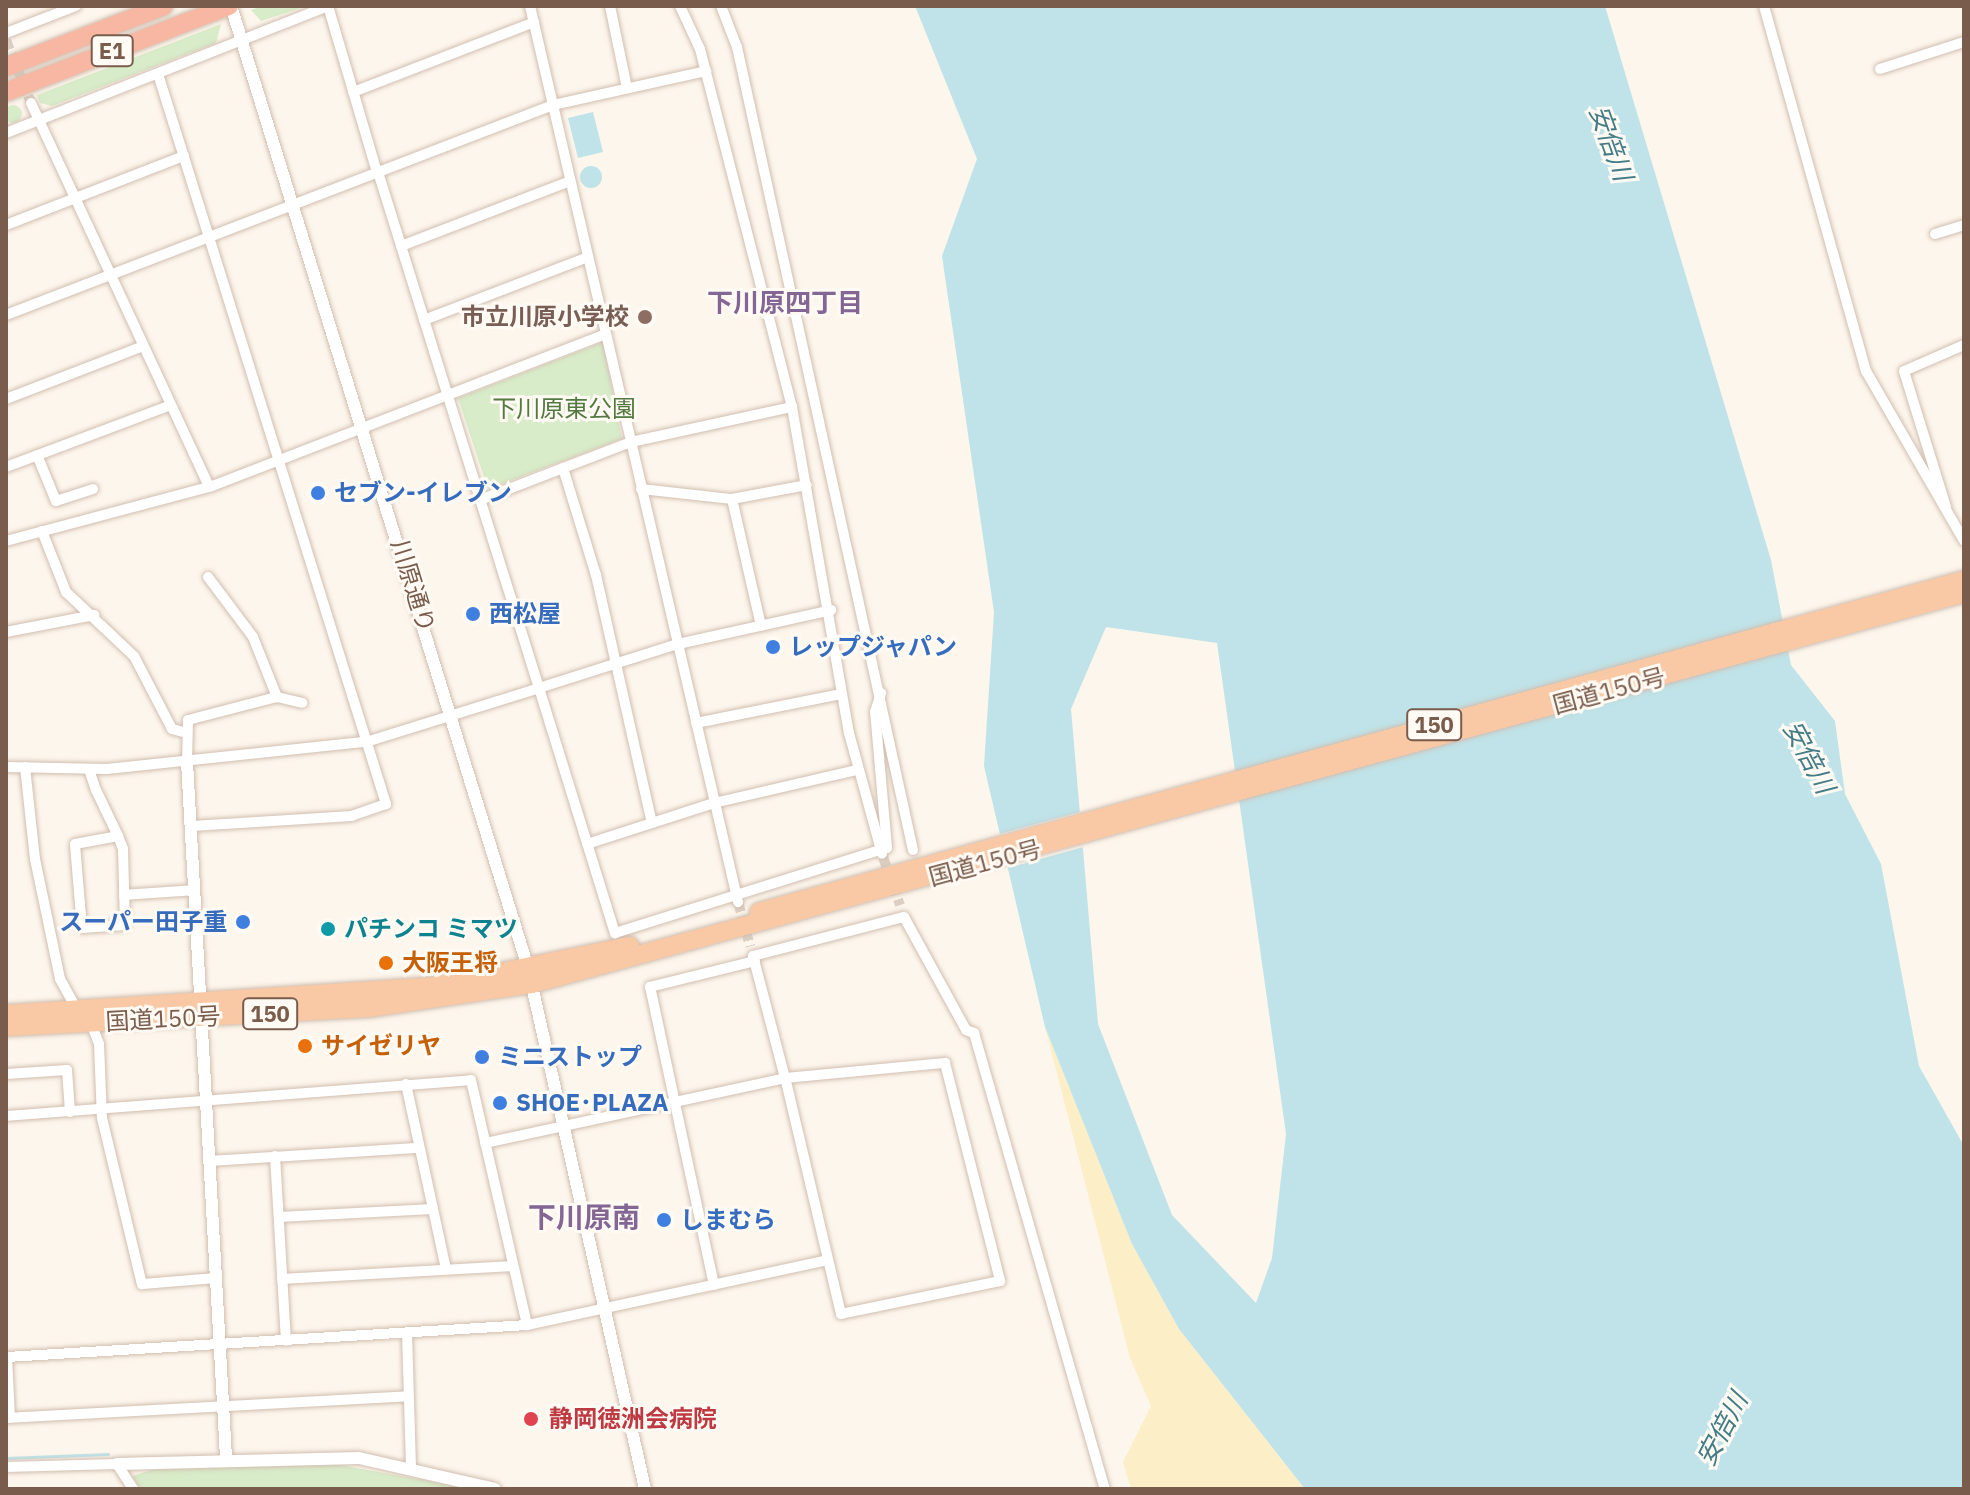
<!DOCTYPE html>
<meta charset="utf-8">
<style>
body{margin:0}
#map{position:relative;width:1970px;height:1495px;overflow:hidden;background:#fdf6ec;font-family:"IBM Plex Sans","Noto Sans JP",sans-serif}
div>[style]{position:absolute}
.green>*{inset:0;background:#d8ecc9}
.round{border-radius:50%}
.sand>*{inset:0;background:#fcefc7}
.water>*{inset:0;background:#bfe3e8}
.pier>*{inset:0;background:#fdf6ec}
.stream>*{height:3px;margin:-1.5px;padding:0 1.5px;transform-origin:1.5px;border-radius:1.5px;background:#bfe3e8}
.minor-tunnel>*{height:10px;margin-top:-5px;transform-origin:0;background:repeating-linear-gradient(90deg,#dcd0c4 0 10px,transparent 0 15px)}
.roads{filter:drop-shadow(0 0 2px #d1beb0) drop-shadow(0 0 2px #d1beb0)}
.minor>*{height:10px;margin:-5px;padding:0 5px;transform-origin:5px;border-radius:5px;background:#fff}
.tertiary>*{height:12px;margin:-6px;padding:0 6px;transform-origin:6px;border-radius:6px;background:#fff}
.trunk>*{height:18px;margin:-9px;padding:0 9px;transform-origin:9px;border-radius:9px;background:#f9c8a4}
.motorway>*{height:18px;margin:-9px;padding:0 9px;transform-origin:9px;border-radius:9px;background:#f7b7a3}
.dots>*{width:22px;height:22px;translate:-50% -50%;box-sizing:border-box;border:4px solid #fffaf3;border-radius:50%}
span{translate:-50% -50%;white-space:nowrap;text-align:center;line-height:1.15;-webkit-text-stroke:6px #fffaf3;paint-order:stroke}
.shield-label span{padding:2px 6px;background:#fffaf3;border:2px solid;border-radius:6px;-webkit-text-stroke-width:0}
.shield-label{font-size:22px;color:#7a5c4d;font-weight:700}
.education-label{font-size:24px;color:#785e54;font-weight:700}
.right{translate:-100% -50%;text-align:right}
.park-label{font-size:24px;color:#537a41}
.shop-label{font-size:24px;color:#366cbe;font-weight:700}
.left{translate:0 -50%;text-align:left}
.street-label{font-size:24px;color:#7a5c4d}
.culture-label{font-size:24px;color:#0d838f;font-weight:700}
.food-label{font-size:24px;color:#c56008;font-weight:700}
.health-label{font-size:24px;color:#be3a42;font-weight:700}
.water-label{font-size:26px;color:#437c86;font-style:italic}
.neighbourhood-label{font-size:26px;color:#846695;font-weight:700}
.quarter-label{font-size:28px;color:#846695;font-weight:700}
.frame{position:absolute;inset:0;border:8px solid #7a5c4d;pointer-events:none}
</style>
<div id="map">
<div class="green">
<i style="clip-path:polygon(262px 6px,307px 6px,261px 21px,251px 10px)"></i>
<i style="clip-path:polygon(221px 24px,216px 43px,52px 106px,40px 103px,37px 95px)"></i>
<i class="round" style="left:4px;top:105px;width:18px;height:18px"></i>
<i style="clip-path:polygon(603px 342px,622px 439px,488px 489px,458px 398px)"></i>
<i style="clip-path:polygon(323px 1462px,473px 1489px,141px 1489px,132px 1476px,161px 1467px)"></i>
</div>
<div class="sand">
<i style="clip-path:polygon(1045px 1027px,1132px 1244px,1179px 1329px,1305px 1489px,1131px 1489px,1123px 1462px,1151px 1406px,1130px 1358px)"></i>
</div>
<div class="water">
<i style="clip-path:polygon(evenodd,915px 6px,1605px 6px,1771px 560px,1791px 665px,1835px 721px,1845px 794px,1881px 864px,1919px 1066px,1964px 1146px,1964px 1489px,1305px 1489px,1179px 1329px,1132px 1244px,1045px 1027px,984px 766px,994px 612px,942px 256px,977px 159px,915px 6px,1106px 627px,1217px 643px,1286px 1134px,1272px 1258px,1256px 1303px,1172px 1215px,1098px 1024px,1071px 709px,1106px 627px)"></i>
<i style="clip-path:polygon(593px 112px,603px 152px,578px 158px,568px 118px)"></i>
<i class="round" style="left:580px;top:166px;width:22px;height:22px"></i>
</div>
<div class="pier">
<i style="clip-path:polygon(1084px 811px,1087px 846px,1004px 869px,996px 835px)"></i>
</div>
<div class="stream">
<i style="left:6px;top:1458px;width:102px;rotate:-2.2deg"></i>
</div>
<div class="minor-tunnel">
<i style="left:6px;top:40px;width:68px;rotate:68.4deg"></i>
<i style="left:883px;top:857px;width:51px;rotate:70.5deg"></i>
<i style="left:738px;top:902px;width:46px;rotate:74.7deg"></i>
</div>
<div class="roads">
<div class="minor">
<i style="left:328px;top:6px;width:173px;rotate:73.6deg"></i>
<i style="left:530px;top:6px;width:920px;rotate:76.93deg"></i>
<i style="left:610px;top:6px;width:84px;rotate:78.3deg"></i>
<i style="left:680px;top:6px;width:47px;rotate:65.1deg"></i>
<i style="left:700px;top:49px;width:370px;rotate:75.6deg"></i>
<i style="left:792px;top:407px;width:331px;rotate:80.1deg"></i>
<i style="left:849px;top:733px;width:125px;rotate:74.7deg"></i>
<i style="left:721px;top:6px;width:44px;rotate:68.7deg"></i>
<i style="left:737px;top:47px;width:822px;rotate:77.64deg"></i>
<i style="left:1764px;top:6px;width:379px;rotate:74.4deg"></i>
<i style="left:1866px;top:371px;width:196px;rotate:60deg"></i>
<i style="left:6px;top:33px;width:75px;rotate:-21.1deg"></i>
<i style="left:1880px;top:69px;width:88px;rotate:-17.8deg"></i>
<i style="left:158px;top:74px;width:765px;rotate:72.65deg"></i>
<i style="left:386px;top:804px;width:36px;rotate:161deg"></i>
<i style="left:352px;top:816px;width:160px;rotate:176.4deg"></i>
<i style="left:353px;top:92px;width:194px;rotate:-21.1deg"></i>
<i style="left:31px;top:103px;width:423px;rotate:65.1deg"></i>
<i style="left:6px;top:133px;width:346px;rotate:-21.5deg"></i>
<i style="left:378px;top:172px;width:541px;rotate:72.67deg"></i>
<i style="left:539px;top:688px;width:146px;rotate:-17.6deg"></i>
<i style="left:678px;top:644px;width:157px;rotate:-12.5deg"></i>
<i style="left:6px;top:225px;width:191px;rotate:-21.2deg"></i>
<i style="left:1935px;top:234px;width:30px;rotate:-17deg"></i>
<i style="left:401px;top:246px;width:181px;rotate:-21deg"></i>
<i style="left:6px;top:315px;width:586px;rotate:-21deg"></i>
<i style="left:553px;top:105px;width:157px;rotate:-12.5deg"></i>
<i style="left:424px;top:320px;width:176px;rotate:-21deg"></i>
<i style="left:6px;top:399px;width:147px;rotate:-21.1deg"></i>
<i style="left:37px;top:455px;width:50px;rotate:67.6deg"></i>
<i style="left:56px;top:501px;width:39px;rotate:-18deg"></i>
<i style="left:6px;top:467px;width:176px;rotate:-20.6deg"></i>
<i style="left:563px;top:468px;width:112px;rotate:72.9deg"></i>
<i style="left:596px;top:575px;width:254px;rotate:77.3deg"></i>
<i style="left:641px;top:489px;width:92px;rotate:6.3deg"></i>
<i style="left:732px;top:499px;width:76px;rotate:-10.6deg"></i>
<i style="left:732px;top:499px;width:130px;rotate:77.1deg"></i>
<i style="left:480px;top:500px;width:162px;rotate:-21deg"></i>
<i style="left:631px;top:442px;width:165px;rotate:-12.3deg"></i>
<i style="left:1946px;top:507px;width:142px;rotate:-107.2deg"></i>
<i style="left:1904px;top:371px;width:65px;rotate:-23.4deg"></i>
<i style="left:42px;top:531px;width:66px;rotate:68.5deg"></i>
<i style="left:66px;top:592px;width:93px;rotate:43.3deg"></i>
<i style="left:134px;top:656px;width:82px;rotate:62.5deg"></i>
<i style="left:172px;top:729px;width:11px;rotate:15deg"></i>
<i style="left:6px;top:541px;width:213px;rotate:-14.9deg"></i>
<i style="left:212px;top:486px;width:421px;rotate:-21.1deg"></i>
<i style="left:208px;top:577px;width:75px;rotate:53.1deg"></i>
<i style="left:253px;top:637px;width:65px;rotate:68.2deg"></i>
<i style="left:6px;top:632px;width:90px;rotate:-10.9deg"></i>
<i style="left:696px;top:723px;width:148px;rotate:-11.3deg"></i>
<i style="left:187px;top:762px;width:42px;rotate:-88.6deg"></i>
<i style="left:188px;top:720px;width:92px;rotate:-14.5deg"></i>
<i style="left:277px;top:697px;width:26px;rotate:13deg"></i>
<i style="left:6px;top:767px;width:101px;rotate:1.1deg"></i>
<i style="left:107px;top:769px;width:260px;rotate:-6deg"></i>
<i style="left:366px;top:742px;width:181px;rotate:-17.3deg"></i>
<i style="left:539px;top:688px;width:257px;rotate:72.8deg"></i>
<i style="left:615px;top:933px;width:285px;rotate:-17.4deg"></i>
<i style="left:887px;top:848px;width:137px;rotate:-95deg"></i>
<i style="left:875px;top:712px;width:20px;rotate:-72deg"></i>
<i style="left:25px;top:767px;width:93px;rotate:83.8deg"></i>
<i style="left:35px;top:859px;width:123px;rotate:78.2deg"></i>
<i style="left:60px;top:979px;width:33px;rotate:61deg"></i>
<i style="left:89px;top:769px;width:22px;rotate:72deg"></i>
<i style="left:96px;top:790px;width:51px;rotate:64.4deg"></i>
<i style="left:118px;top:836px;width:14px;rotate:69deg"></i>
<i style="left:123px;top:849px;width:76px;rotate:88.5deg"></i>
<i style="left:125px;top:925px;width:43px;rotate:176deg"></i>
<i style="left:82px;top:928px;width:84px;rotate:-94.8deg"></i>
<i style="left:75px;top:844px;width:44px;rotate:-10.5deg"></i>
<i style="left:587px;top:844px;width:133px;rotate:-17.9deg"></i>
<i style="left:714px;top:803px;width:147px;rotate:-13deg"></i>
<i style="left:124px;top:895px;width:71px;rotate:-4deg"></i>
<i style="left:91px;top:1023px;width:22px;rotate:69deg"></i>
<i style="left:99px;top:1044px;width:74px;rotate:87.7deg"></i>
<i style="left:102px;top:1118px;width:171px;rotate:76.5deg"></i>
<i style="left:142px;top:1284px;width:75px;rotate:-4.6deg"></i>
<i style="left:6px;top:1074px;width:61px;rotate:-3.8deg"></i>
<i style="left:67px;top:1070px;width:42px;rotate:85.9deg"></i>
<i style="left:406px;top:1084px;width:189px;rotate:77.8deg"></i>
<i style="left:6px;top:1116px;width:466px;rotate:-4.4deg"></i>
<i style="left:471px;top:1080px;width:251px;rotate:77.1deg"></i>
<i style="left:485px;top:1143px;width:307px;rotate:-12.2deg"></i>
<i style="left:785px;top:1078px;width:161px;rotate:-5.4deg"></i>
<i style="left:945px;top:1063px;width:225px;rotate:75.8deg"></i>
<i style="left:1000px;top:1281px;width:162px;rotate:168.3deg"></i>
<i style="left:841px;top:1314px;width:243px;rotate:-103.3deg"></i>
<i style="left:785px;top:1078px;width:126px;rotate:-104.7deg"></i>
<i style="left:753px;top:956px;width:156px;rotate:-14.5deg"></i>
<i style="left:904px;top:917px;width:129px;rotate:61.2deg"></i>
<i style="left:966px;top:1030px;width:9px;rotate:21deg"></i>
<i style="left:974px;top:1033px;width:474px;rotate:74deg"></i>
<i style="left:275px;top:1156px;width:185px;rotate:86.6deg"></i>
<i style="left:210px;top:1161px;width:209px;rotate:-3.6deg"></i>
<i style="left:279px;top:1217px;width:154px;rotate:-3deg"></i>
<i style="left:282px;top:1279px;width:231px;rotate:-3.2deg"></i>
<i style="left:714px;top:1285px;width:305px;rotate:-102.1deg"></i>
<i style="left:650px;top:987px;width:108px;rotate:-13.9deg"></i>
<i style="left:407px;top:1333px;width:132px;rotate:88.3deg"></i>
<i style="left:6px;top:1418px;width:403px;rotate:-3.1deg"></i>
<i style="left:10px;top:1418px;width:61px;rotate:-92.8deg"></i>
<i style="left:7px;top:1357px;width:521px;rotate:-3.52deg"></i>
<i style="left:527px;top:1325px;width:307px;rotate:-12.2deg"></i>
<i style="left:6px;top:1467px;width:111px;rotate:-1.5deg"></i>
<i style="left:117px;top:1464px;width:30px;rotate:57deg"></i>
</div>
<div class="tertiary">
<i style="left:231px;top:6px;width:1007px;rotate:72.84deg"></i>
<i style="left:528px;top:968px;width:534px;rotate:77.34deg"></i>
<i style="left:187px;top:762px;width:697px;rotate:86.79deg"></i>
<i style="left:117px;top:1464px;width:242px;rotate:-1.4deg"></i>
<i style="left:359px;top:1458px;width:139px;rotate:12.8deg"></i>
</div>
<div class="trunk">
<i style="left:759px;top:912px;width:1250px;rotate:-15.4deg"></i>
<i style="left:6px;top:1014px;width:423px;rotate:-3.7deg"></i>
<i style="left:428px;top:987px;width:206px;rotate:-11.5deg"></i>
<i style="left:6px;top:1027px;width:363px;rotate:-3deg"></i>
<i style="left:369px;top:1008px;width:165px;rotate:-8.4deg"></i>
<i style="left:532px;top:984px;width:1484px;rotate:-15.27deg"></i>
</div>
<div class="motorway">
<i style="left:6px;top:67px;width:169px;rotate:-21.1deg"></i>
<i style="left:6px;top:92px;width:239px;rotate:-21.1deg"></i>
</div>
</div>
<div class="dots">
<i style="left:645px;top:317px;background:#8d6e63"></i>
<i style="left:318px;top:493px;background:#3f7fe0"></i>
<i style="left:473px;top:614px;background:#3f7fe0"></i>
<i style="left:773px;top:647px;background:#3f7fe0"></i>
<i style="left:243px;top:922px;background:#3f7fe0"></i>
<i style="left:328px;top:929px;background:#0f9aa8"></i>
<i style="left:386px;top:963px;background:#e8710a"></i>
<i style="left:305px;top:1046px;background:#e8710a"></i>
<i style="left:482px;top:1057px;background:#3f7fe0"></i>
<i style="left:500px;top:1103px;background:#3f7fe0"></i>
<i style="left:664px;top:1220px;background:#3f7fe0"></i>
<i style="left:531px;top:1419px;background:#e0444e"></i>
</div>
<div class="shield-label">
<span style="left:112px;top:51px">E1</span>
<span style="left:1434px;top:725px">150</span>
<span style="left:270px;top:1014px">150</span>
</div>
<div class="education-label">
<span class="right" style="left:629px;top:317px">市立川原小学校</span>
</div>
<div class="park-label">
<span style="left:564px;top:409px">下川原東公園</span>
</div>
<div class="shop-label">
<span class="left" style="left:334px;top:493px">セブン-イレブン</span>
<span class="left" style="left:489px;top:614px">西松屋</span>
<span class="left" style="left:789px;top:647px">レップジャパン</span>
<span class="right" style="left:227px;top:922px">スーパー田子重</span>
<span class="left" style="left:498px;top:1057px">ミニストップ</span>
<span class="left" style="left:516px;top:1103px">SHOE･PLAZA</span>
<span class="left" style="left:680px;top:1220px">しまむら</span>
</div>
<div class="street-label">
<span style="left:413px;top:586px;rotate:73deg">川原通り</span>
<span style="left:1609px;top:691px;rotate:-15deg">国道150号</span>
<span style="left:985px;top:863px;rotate:-15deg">国道150号</span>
<span style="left:163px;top:1019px;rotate:-3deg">国道150号</span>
</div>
<div class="culture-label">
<span class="left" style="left:344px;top:929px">パチンコ ミマツ</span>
</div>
<div class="food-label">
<span class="left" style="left:402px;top:963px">大阪王将</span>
<span class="left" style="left:321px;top:1046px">サイゼリヤ</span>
</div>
<div class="health-label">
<span class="left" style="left:549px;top:1419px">静岡徳洲会病院</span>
</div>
<div class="water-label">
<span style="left:1611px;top:143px;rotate:70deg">安倍川</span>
<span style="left:1809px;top:757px;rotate:62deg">安倍川</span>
<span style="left:1722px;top:1429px;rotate:-62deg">安倍川</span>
</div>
<div class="neighbourhood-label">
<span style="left:785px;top:303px">下川原四丁目</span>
</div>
<div class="quarter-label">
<span style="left:584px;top:1217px">下川原南</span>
</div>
<div class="frame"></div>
</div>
